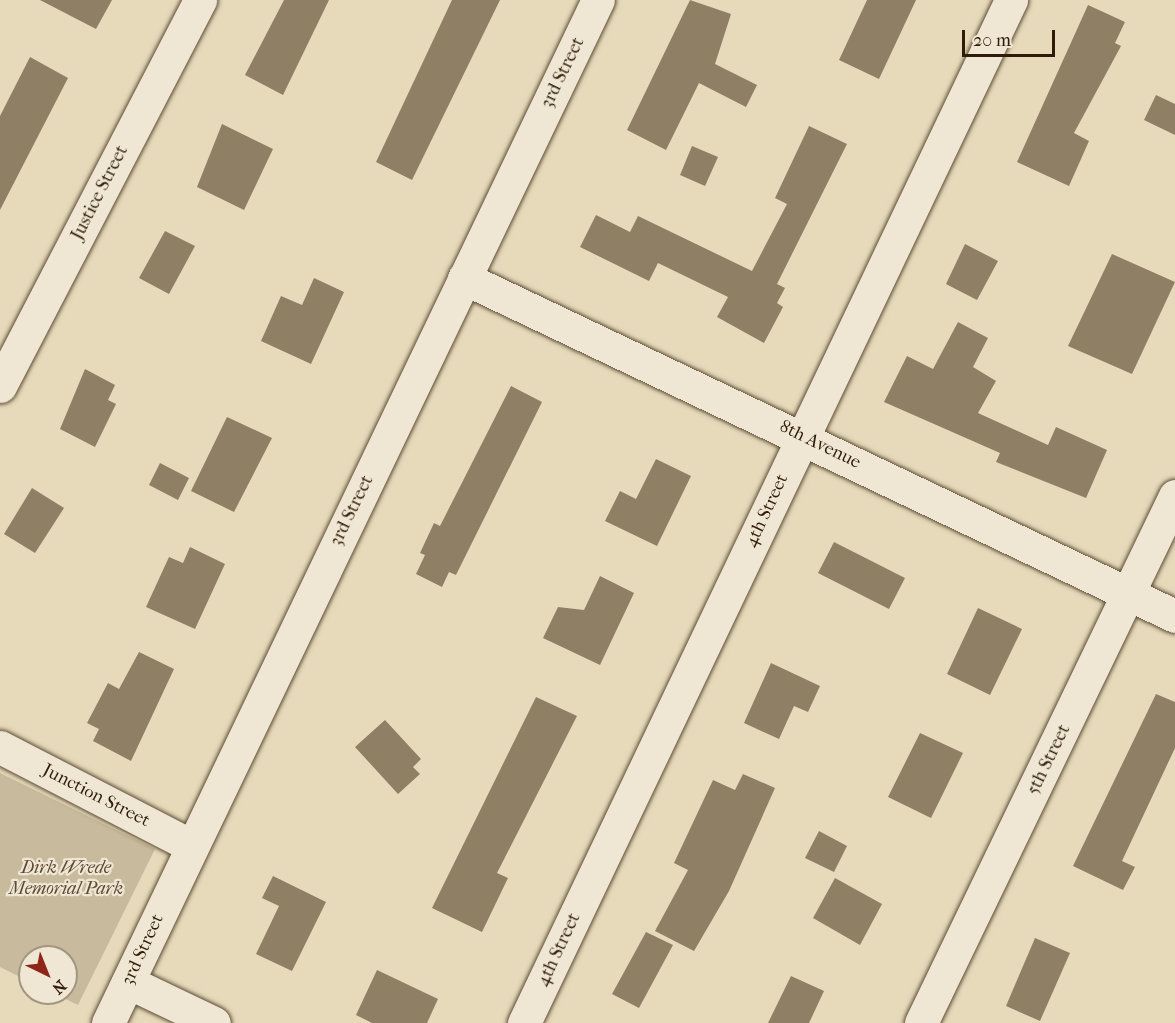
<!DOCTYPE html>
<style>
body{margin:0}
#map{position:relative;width:1175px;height:1023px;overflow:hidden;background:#e7dabb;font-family:"IM FELL French Canon",serif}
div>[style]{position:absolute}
.green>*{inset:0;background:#c8ba9d}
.building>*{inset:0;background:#8f7f65}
.roads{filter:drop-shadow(0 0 2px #5d4c35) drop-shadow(0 0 2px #5d4c35)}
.minor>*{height:33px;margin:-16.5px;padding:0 16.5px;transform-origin:16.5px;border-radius:16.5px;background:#efe7d3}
span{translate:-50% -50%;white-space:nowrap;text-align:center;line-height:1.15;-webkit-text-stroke:4.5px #efe7d3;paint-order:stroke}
.street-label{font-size:18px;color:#2f1c08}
.park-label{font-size:18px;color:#5d4b35;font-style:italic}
.north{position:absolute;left:18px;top:945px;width:60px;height:60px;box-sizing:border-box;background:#efe7d3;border:2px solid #a29682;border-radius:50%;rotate:137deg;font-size:16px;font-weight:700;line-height:24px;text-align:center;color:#2f1c08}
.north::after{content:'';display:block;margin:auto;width:21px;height:27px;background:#8f2418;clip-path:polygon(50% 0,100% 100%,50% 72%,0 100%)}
.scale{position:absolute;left:962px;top:30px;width:93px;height:27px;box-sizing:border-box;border:3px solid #2f1c08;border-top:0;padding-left:8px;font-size:18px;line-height:21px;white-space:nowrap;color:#2f1c08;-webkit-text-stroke:4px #efe7d3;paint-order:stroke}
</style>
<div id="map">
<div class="green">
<i style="clip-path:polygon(0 773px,155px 849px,78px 1005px,53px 993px,66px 993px,66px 957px,30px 957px,30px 982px,0 967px)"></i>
</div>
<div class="building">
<i style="clip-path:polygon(40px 0,112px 0,96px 29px)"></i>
<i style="clip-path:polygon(284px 0,329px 0,283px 95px,245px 75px)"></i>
<i style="clip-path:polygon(452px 0,500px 0,412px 180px,376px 162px)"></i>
<i style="clip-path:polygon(690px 0,731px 14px,715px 64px,757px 85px,746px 107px,699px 83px,666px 150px,627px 130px)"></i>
<i style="clip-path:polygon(867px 0,916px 0,879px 79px,839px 60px)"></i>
<i style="clip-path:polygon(1088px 5px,1125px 22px,1115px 43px,1121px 46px,1074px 133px,1089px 141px,1069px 186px,1017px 162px)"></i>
<i style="clip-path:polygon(30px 57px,68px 78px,0 210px,0 116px)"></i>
<i style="clip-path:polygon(1156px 95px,1175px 104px,1175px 135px,1144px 120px)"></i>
<i style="clip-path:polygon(222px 124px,273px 149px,244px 210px,197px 187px)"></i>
<i style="clip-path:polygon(809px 126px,847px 144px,777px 284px,785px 288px,777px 303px,783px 307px,764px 343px,717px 317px,728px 297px,658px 263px,649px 281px,580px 247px,596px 215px,630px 232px,638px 216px,752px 271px,787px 204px,775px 198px)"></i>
<i style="clip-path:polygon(692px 146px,718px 157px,705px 186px,680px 175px)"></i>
<i style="clip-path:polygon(165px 231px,195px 246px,169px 294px,139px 278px)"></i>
<i style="clip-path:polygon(965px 244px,998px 261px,977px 300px,946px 284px)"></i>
<i style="clip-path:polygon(1112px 254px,1175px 282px,1132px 374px,1068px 346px)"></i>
<i style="clip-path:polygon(314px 278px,344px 292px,311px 364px,261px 341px,281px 296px,302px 305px)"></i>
<i style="clip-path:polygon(958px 322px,988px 338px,973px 367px,996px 381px,978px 413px,1048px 445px,1056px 427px,1107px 450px,1086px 498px,996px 462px,1000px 453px,884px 402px,907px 356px,933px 369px)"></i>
<i style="clip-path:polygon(85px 369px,115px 385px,108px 400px,116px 404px,95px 447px,60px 429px)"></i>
<i style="clip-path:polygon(511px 386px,542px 402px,456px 575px,449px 572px,442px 587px,416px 574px,425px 555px,420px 553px,434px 523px,440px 526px)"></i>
<i style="clip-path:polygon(227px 417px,272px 438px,234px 512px,191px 491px)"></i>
<i style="clip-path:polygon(656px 459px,691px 476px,657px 546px,605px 521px,620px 491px,636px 499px)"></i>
<i style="clip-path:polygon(160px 463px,189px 478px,178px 500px,149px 485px)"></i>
<i style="clip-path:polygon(32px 488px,64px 508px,35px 553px,4px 534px)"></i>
<i style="clip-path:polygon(834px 542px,905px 578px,889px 609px,818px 573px)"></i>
<i style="clip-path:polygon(190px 547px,225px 564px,195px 629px,146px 607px,169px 557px,183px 563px)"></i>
<i style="clip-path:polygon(600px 576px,634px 593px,600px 665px,543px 638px,558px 607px,584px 610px)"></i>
<i style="clip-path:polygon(978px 608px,1022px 629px,990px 695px,947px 674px)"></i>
<i style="clip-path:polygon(139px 652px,174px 669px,131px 761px,93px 741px,99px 729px,87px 723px,108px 683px,119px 689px)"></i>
<i style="clip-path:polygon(771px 663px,820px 686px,808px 712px,794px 706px,779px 739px,744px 723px)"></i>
<i style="clip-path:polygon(1156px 694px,1175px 702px,1175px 748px,1122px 861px,1135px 867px,1123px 890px,1073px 866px)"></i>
<i style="clip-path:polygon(536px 697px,577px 716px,497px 873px,508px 878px,482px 932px,432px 908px)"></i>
<i style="clip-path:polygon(385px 720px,421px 759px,413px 767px,420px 774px,398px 794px,355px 747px)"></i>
<i style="clip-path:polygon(920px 733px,963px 753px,931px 818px,888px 797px)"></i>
<i style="clip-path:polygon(743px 774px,775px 788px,729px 891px,694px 951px,655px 931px,688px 870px,674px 863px,713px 780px,735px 790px)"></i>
<i style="clip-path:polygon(819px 831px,847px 846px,834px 872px,805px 858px)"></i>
<i style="clip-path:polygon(273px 876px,326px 902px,292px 971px,256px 954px,279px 906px,262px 898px)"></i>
<i style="clip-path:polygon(835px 878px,882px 904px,860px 945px,813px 918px)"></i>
<i style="clip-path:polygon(646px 932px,673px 945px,639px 1008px,612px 994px)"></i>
<i style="clip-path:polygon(1035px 938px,1070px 953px,1040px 1021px,1006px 1006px)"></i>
<i style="clip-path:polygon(377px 970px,438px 999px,427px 1023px,372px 1023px,356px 1015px)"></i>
<i style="clip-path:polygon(791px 976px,824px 991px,809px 1023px,768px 1023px)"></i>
</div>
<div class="roads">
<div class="minor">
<i style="left:464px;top:278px;width:787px;rotate:25.43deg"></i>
<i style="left:0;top:386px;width:435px;rotate:-62.6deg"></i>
<i style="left:0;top:747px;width:216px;rotate:27.3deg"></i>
<i style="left:128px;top:982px;width:95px;rotate:25.5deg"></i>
<i style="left:108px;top:1023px;width:1134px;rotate:-64.41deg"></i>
<i style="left:524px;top:1023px;width:1133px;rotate:-64.54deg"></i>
<i style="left:921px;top:1023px;width:585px;rotate:-64.27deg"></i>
</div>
</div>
<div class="street-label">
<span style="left:563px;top:73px;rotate:-64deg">3rd Street</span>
<span style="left:100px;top:193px;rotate:-63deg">Justice Street</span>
<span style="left:820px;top:445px;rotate:26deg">8th Avenue</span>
<span style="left:352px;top:511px;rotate:-64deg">3rd Street</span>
<span style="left:767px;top:511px;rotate:-65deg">4th Street</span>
<span style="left:1049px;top:760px;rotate:-64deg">5th Street</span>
<span style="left:96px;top:796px;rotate:27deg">Junction Street</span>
<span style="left:143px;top:950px;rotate:-65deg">3rd Street</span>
<span style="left:559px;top:950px;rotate:-65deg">4th Street</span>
</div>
<div class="park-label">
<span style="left:66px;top:879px">Dirk Wrede<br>Memorial Park</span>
</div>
<div class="north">N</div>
<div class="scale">20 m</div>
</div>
